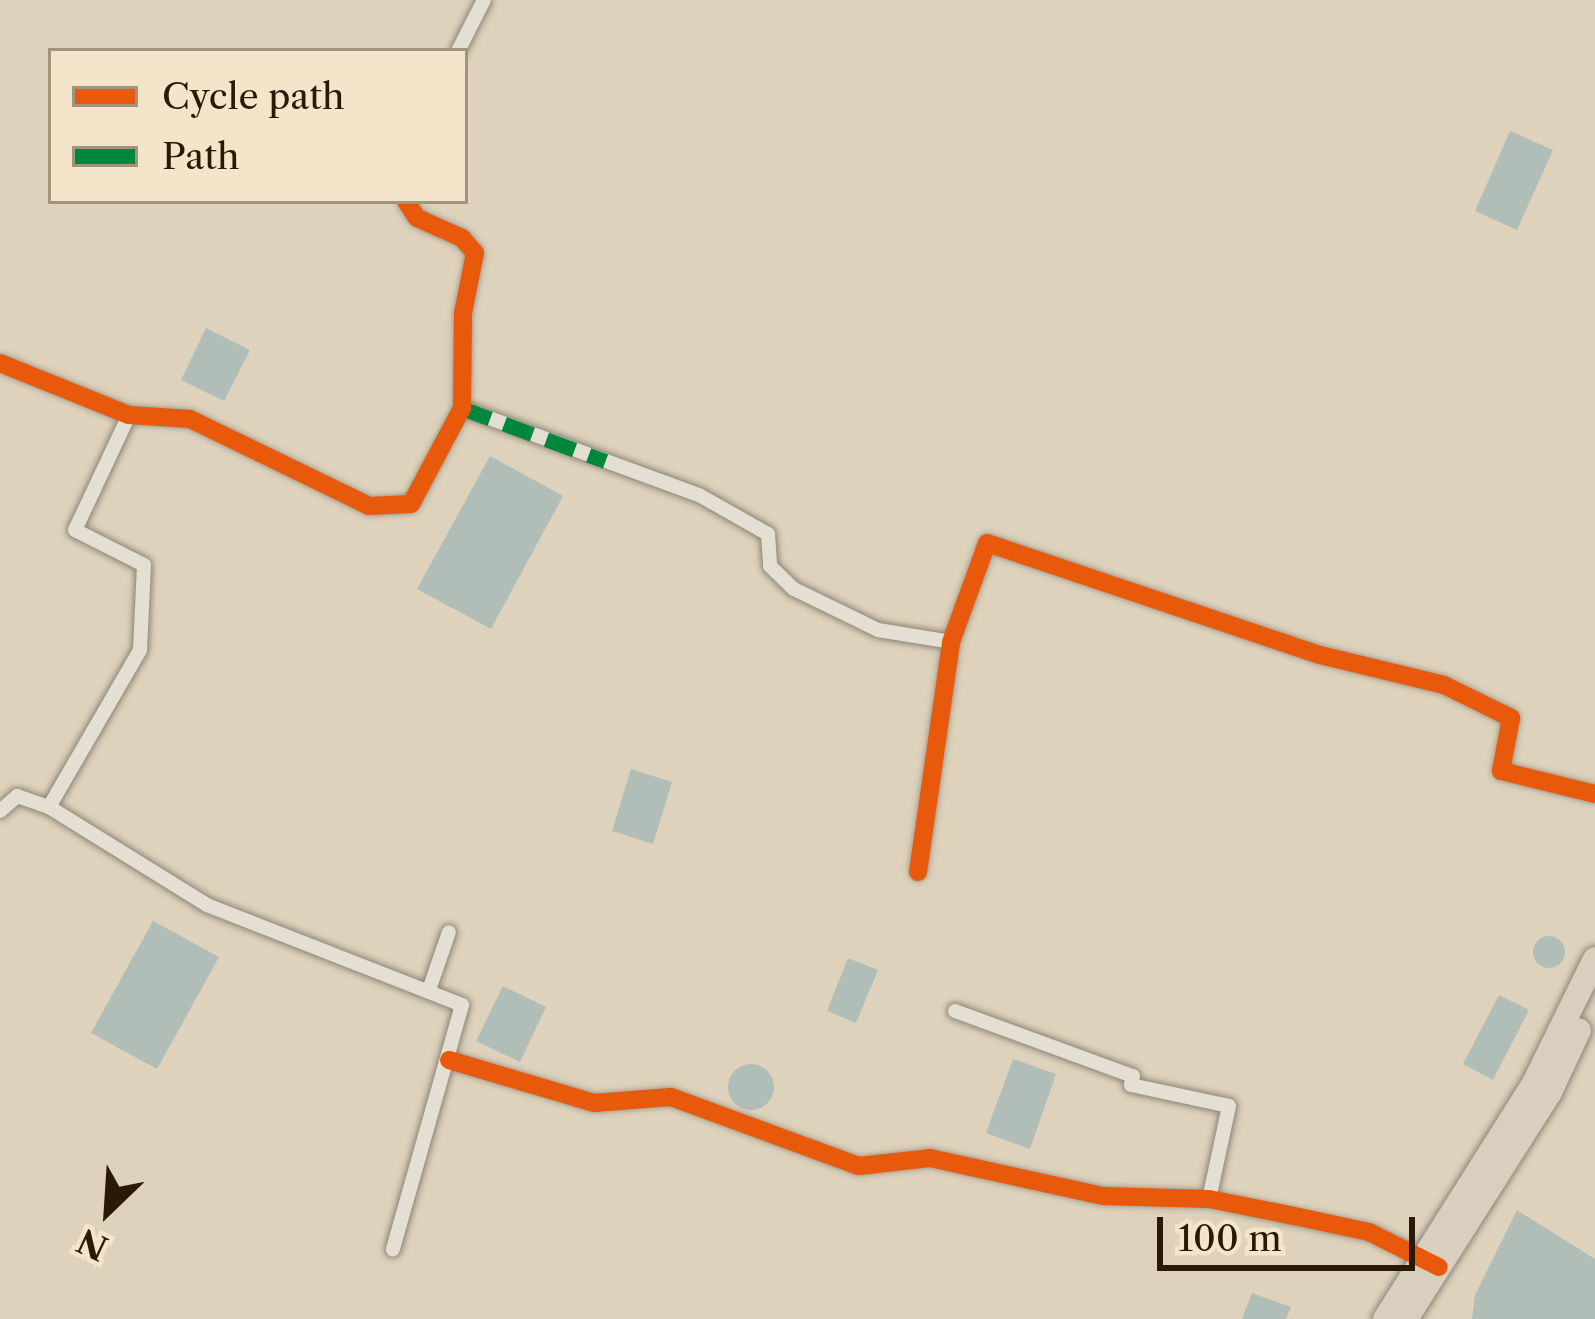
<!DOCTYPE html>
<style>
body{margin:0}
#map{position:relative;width:1595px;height:1319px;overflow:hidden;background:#ded2bc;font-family:"Libre Caslon Text",serif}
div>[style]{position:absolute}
.water>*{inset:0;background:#b0beb7}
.round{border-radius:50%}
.roads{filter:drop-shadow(0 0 3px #8e8677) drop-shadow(0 0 3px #8e8677)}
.minor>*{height:14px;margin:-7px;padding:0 7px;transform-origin:7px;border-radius:7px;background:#e5ded3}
.trunk>*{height:24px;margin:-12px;padding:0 12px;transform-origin:12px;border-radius:12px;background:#d9cfbf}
.quiet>*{height:15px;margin-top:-7.5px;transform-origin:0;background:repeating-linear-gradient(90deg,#00873e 0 30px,transparent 0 45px)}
.cycleway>*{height:18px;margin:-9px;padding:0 9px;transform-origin:9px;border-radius:9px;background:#e8590c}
span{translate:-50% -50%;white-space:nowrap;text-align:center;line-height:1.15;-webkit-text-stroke:9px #f3e4ca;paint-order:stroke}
.legend{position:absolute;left:48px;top:48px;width:420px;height:156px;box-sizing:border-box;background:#f3e4ca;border:3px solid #a2937c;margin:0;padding:15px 21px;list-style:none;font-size:36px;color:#291a08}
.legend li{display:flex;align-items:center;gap:24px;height:60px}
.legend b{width:60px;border:3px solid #a2937c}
.north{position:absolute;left:48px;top:1151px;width:120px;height:120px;-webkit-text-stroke:9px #f3e4ca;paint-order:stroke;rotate:205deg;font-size:33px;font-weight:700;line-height:48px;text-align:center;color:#291a08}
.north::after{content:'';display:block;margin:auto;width:42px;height:54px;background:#291a08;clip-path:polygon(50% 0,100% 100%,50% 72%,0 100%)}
.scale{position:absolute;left:1157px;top:1217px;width:258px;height:54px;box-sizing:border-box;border:6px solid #291a08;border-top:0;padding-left:15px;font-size:36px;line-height:42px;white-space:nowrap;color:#291a08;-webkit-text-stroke:9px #f3e4ca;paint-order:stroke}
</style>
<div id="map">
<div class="water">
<i style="clip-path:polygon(1510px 131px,1553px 150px,1517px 230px,1475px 211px)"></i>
<i style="clip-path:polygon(206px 328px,250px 350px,224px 401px,181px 380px)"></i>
<i style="clip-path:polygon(490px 456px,563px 496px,491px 629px,417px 589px)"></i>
<i style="clip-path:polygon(631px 769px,672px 782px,653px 844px,612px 831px)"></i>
<i style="clip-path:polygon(153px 921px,219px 957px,157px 1069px,91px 1033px)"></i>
<i class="round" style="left:1533px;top:936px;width:32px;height:32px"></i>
<i style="clip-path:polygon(848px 958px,878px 970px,856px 1023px,827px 1011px)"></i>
<i style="clip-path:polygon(503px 986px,546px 1007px,520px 1062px,476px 1041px)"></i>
<i style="clip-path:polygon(1499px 995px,1529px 1010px,1493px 1080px,1463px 1064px)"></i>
<i style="clip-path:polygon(1013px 1059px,1056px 1074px,1030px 1149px,986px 1133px)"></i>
<i class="round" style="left:728px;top:1064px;width:46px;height:46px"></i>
<i style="clip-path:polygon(1517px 1210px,1595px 1259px,1595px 1319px,1472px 1319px,1475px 1295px)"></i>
<i style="clip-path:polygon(1252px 1293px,1291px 1307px,1286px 1319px,1242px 1319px)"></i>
</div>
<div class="roads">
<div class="minor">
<i style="left:458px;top:51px;width:57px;rotate:-63deg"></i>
<i style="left:0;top:363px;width:139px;rotate:22deg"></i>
<i style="left:129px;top:415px;width:61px;rotate:3.8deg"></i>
<i style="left:190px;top:419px;width:199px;rotate:25.9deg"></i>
<i style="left:369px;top:506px;width:42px;rotate:-2.7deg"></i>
<i style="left:411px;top:504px;width:109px;rotate:-62deg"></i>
<i style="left:462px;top:408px;width:95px;rotate:-89.4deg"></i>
<i style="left:463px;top:313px;width:61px;rotate:-78.7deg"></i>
<i style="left:475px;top:253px;width:20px;rotate:-131deg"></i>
<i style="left:462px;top:238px;width:49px;rotate:-156deg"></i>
<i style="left:417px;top:218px;width:20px;rotate:-123deg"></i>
<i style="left:462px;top:408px;width:252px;rotate:20.2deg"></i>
<i style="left:699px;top:495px;width:79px;rotate:29.5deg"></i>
<i style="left:768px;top:534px;width:32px;rotate:86deg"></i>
<i style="left:770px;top:566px;width:33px;rotate:44deg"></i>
<i style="left:794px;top:589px;width:93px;rotate:26deg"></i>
<i style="left:878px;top:630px;width:74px;rotate:9.3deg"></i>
<i style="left:49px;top:807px;width:181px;rotate:-59.9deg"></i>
<i style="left:140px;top:650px;width:85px;rotate:-87.3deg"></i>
<i style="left:144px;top:565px;width:77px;rotate:-153.1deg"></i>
<i style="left:75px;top:530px;width:127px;rotate:-64.8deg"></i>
<i style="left:0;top:811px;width:23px;rotate:-41deg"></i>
<i style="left:17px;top:796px;width:34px;rotate:19deg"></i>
<i style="left:49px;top:807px;width:186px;rotate:31.8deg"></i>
<i style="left:207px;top:905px;width:274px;rotate:21.4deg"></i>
<i style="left:462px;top:1005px;width:254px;rotate:105.8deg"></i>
<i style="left:918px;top:872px;width:232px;rotate:-81.8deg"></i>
<i style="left:951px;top:642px;width:105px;rotate:-70deg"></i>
<i style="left:987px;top:543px;width:351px;rotate:18.6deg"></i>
<i style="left:1320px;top:655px;width:128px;rotate:13.6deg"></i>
<i style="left:1444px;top:685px;width:75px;rotate:26.2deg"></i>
<i style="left:1511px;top:718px;width:54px;rotate:100.7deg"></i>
<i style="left:1501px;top:771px;width:97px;rotate:13.7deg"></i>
<i style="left:429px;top:990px;width:61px;rotate:-71deg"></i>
<i style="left:955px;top:1011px;width:189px;rotate:20.1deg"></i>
<i style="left:1133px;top:1076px;width:9px;rotate:103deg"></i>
<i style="left:1131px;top:1085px;width:100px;rotate:12.1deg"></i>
<i style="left:1229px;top:1106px;width:95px;rotate:102.1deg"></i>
<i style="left:449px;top:1060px;width:151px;rotate:16.5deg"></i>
<i style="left:594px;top:1103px;width:77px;rotate:-4.5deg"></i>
<i style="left:671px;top:1097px;width:200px;rotate:20.2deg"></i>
<i style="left:859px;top:1166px;width:71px;rotate:-6.4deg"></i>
<i style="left:930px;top:1158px;width:177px;rotate:12.4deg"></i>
<i style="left:1103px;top:1196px;width:106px;rotate:1.6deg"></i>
<i style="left:1209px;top:1199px;width:163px;rotate:11.7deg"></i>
<i style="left:1369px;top:1232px;width:67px;rotate:25.8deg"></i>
</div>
<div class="trunk">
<i style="left:1385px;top:1319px;width:279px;rotate:-57.7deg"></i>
<i style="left:1534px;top:1083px;width:138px;rotate:-63.8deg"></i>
<i style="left:1406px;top:1319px;width:269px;rotate:-57.6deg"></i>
<i style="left:1550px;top:1092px;width:68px;rotate:-64.9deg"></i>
</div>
</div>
<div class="quiet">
<i style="left:462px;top:408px;width:153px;rotate:20.3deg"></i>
</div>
<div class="cycleway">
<i style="left:0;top:363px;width:139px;rotate:22deg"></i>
<i style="left:129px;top:415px;width:61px;rotate:3.8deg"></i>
<i style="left:190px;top:419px;width:199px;rotate:25.9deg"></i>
<i style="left:369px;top:506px;width:42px;rotate:-2.7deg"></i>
<i style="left:411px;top:504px;width:109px;rotate:-62deg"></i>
<i style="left:462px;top:408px;width:95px;rotate:-89.4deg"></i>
<i style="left:463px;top:313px;width:61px;rotate:-78.7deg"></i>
<i style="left:475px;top:253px;width:20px;rotate:-131deg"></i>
<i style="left:462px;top:238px;width:49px;rotate:-156deg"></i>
<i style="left:417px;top:218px;width:20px;rotate:-123deg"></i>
<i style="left:918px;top:872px;width:232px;rotate:-81.8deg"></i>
<i style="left:951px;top:642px;width:105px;rotate:-70deg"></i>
<i style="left:987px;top:543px;width:351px;rotate:18.6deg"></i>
<i style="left:1320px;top:655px;width:128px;rotate:13.6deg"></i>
<i style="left:1444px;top:685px;width:75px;rotate:26.2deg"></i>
<i style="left:1511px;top:718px;width:54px;rotate:100.7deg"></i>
<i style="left:1501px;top:771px;width:97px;rotate:13.7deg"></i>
<i style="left:449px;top:1060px;width:151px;rotate:16.5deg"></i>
<i style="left:594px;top:1103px;width:77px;rotate:-4.5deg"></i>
<i style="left:671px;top:1097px;width:200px;rotate:20.2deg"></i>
<i style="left:859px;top:1166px;width:71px;rotate:-6.4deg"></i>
<i style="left:930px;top:1158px;width:177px;rotate:12.4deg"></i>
<i style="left:1103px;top:1196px;width:106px;rotate:1.6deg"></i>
<i style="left:1209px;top:1199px;width:83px;rotate:11.2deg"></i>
<i style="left:1290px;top:1215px;width:81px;rotate:12.1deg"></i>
<i style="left:1369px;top:1232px;width:78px;rotate:26.6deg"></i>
</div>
<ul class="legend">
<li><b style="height:15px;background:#e8590c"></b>Cycle path</li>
<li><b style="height:15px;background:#00873e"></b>Path</li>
</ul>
<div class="north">N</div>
<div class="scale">100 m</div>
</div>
